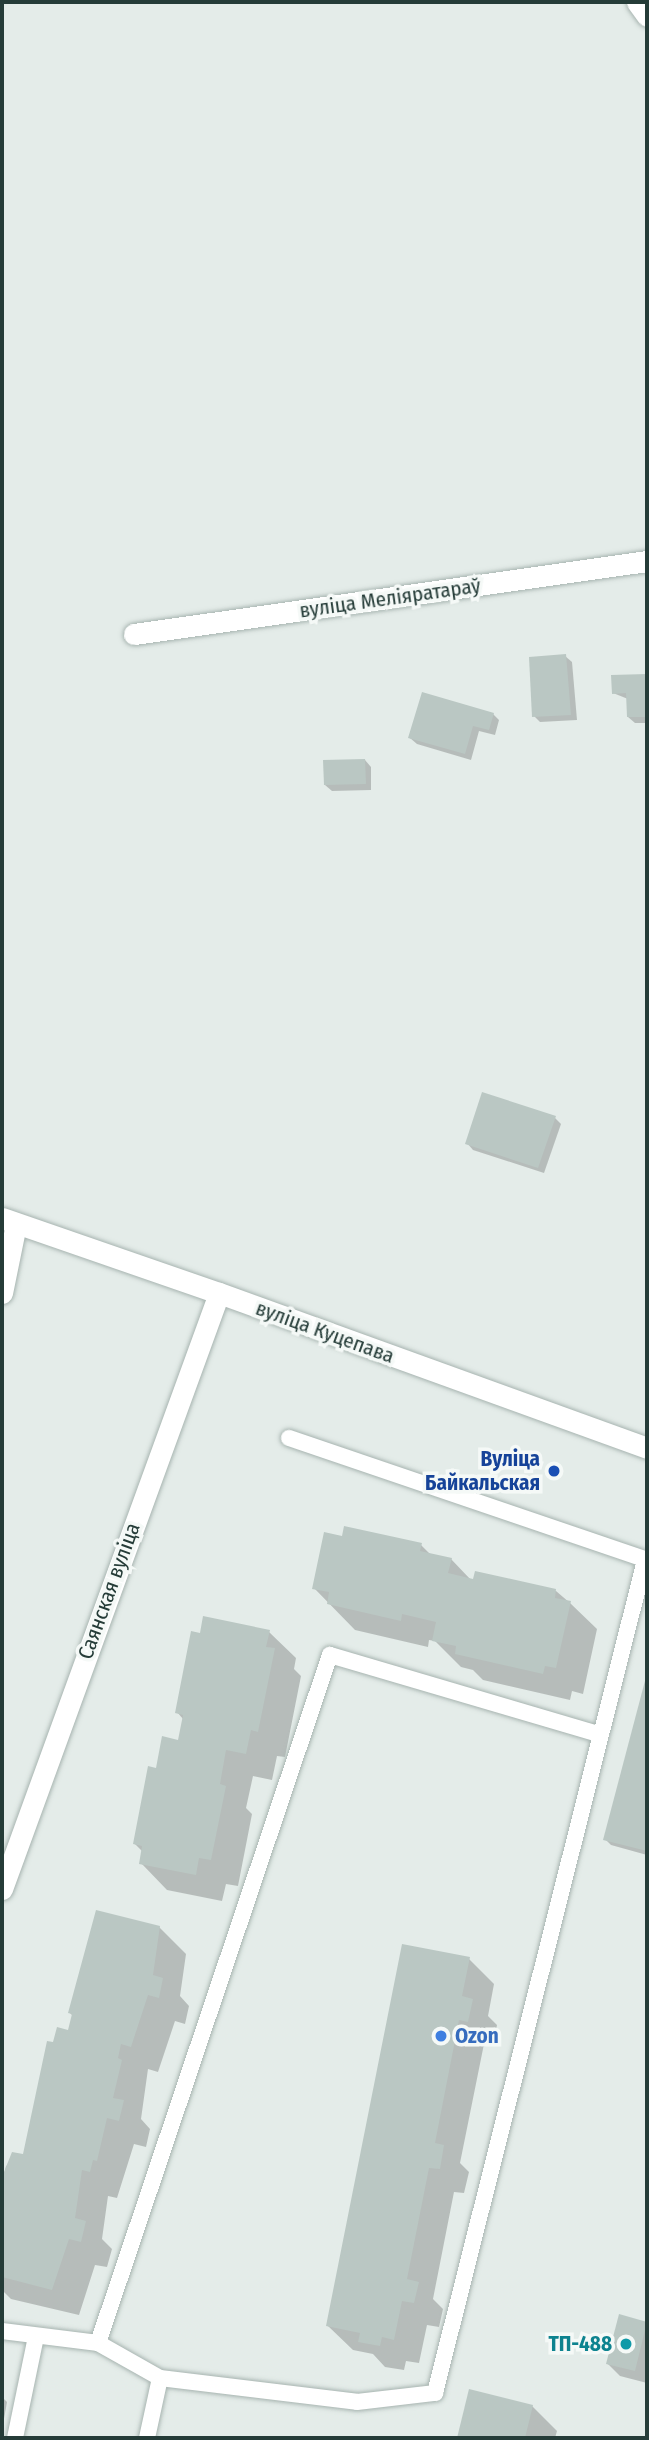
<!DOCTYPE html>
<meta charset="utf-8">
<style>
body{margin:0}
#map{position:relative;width:649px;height:2440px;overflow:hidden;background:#e4ece9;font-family:"Fira Sans Condensed",sans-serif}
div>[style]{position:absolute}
.shadow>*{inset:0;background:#0003}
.building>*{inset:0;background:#bac7c3}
.roads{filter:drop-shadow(0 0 2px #a7b4b0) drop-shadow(0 0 2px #a7b4b0)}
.service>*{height:16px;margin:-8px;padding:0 8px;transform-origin:8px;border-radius:8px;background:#fff}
.minor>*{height:21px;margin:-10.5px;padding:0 10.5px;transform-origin:10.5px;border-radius:10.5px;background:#fff}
.secondary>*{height:21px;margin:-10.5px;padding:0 10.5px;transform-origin:10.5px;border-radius:10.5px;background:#fff}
.dots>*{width:19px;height:19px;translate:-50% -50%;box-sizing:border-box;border:4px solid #f5f9f7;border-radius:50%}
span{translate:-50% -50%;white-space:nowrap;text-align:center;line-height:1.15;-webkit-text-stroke:7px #f5f9f7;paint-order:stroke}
.street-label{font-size:21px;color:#253c38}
.transit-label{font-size:21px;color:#164399;font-weight:700}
.right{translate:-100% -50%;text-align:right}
.shop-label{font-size:21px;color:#366cbe;font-weight:700}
.left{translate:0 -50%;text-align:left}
.culture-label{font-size:21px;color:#0d838f;font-weight:700}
.frame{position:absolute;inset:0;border:4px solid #253c38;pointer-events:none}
</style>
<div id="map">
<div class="shadow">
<i style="clip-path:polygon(565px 656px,572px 662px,577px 720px,540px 722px,534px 716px)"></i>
<i style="clip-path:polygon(647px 676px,647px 723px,635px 723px,628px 717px,628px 699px,613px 693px,613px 677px)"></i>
<i style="clip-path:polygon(493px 714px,499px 720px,495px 735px,479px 731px,471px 760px,417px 744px,410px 738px)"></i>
<i style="clip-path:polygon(365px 760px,371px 767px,371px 790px,332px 791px,325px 785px)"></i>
<i style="clip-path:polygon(555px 1118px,561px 1124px,544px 1173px,473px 1150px,467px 1143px)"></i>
<i style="clip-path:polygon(421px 1545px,431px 1555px,451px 1559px,471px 1580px,556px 1591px,570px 1603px,597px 1629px,583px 1694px,572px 1691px,570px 1700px,483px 1680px,473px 1670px,461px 1667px,435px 1641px,429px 1640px,428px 1647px,355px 1630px,314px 1588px)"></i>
<i style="clip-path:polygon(269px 1632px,296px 1658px,294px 1669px,301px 1676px,285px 1757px,277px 1756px,272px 1780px,253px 1776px,246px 1808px,252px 1814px,238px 1886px,226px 1884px,222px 1901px,167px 1890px,141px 1863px,143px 1852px,134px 1843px,157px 1770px,179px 1742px,183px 1719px,177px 1712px,201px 1635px)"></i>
<i style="clip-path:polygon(647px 1680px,647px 1855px,611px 1845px,605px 1839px)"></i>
<i style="clip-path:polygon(159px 1927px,186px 1954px,180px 1996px,189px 2006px,185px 2024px,175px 2021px,158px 2072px,148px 2069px,141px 2119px,150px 2129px,146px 2147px,134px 2144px,117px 2198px,108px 2196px,102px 2239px,112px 2249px,107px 2267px,95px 2265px,79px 2315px,11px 2299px,2px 2290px,2px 2187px,6px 2166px,24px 2156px,54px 2045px,70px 2032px,73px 2016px,70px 2013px)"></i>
<i style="clip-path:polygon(469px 1959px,494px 1984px,488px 2016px,497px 2025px,493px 2046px,484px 2044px,460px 2163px,469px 2172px,464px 2193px,454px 2192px,433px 2299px,443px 2309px,439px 2327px,427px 2325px,419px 2363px,406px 2361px,404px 2370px,385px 2367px,373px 2354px,353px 2350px,328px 2326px)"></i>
<i style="clip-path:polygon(620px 2316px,647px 2324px,647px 2383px,620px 2376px,608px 2364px)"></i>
<i style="clip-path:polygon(470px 2391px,532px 2406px,557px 2431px,555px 2438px,459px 2438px)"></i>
<i style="clip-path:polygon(2px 2397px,7px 2402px,2px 2430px)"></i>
</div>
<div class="building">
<i style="clip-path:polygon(566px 654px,571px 715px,532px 717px,529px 657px)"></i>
<i style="clip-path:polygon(647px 674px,647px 717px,627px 717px,626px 693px,612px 694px,611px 675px)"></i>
<i style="clip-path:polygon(422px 692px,494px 713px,489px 730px,473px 726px,465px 754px,408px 738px)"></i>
<i style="clip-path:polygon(365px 759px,366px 784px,324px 785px,323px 760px)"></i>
<i style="clip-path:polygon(482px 1092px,556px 1116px,538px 1168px,465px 1144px)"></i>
<i style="clip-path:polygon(344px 1526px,422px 1543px,420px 1551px,452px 1558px,448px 1573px,473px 1579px,475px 1571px,556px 1589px,555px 1598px,571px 1601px,556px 1668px,545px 1666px,543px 1674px,455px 1654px,456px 1646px,432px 1641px,436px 1622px,402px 1614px,401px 1621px,327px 1604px,329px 1592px,312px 1589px,324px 1532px,342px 1536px)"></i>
<i style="clip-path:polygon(203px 1616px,270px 1630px,266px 1647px,275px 1648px,258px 1732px,251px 1730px,246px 1754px,226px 1750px,220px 1784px,226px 1786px,211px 1860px,199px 1858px,196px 1875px,139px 1864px,142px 1846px,133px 1844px,148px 1766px,156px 1768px,162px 1736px,178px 1740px,183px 1715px,175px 1713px,191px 1631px,200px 1633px)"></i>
<i style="clip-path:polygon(646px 1677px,647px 1677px,647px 1851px,603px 1840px)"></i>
<i style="clip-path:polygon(96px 1910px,160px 1926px,153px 1975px,163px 1978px,159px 1998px,148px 1995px,131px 2047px,121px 2044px,118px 2058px,122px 2060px,113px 2098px,124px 2100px,119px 2121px,107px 2118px,97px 2161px,93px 2160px,90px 2172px,82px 2170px,75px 2218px,86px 2221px,81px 2242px,69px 2239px,52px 2290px,2px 2277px,2px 2177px,12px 2152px,23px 2154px,47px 2041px,53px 2042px,57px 2027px,68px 2030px,72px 2014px,68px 2013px)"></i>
<i style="clip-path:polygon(402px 1944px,470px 1957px,462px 1996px,473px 1999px,468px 2022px,459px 2020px,435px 2143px,444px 2145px,440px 2169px,429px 2168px,407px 2279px,419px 2282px,414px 2303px,402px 2301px,394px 2340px,382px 2337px,380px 2346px,358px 2342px,360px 2333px,326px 2326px)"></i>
<i style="clip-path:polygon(619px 2314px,647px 2322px,635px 2371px,606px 2364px)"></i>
<i style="clip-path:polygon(469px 2389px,533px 2405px,525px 2438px,457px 2438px)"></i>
</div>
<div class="roads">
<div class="service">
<i style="left:289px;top:1438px;width:378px;rotate:18.8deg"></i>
<i style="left:2px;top:2331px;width:97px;rotate:7.1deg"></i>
<i style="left:98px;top:2343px;width:71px;rotate:29.4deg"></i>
<i style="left:160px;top:2378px;width:198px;rotate:6.9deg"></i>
<i style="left:357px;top:2402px;width:79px;rotate:-6.6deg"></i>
<i style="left:435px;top:2393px;width:859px;rotate:-75.85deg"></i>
<i style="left:98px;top:2343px;width:726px;rotate:-71.37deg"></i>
<i style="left:330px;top:1655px;width:280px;rotate:16.4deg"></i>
<i style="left:15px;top:2438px;width:103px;rotate:-78.3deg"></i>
<i style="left:147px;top:2438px;width:61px;rotate:-77.8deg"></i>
</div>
<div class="minor">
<i style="left:637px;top:2px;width:17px;rotate:54deg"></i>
<i style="left:134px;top:634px;width:518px;rotate:-8.1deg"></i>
<i style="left:2px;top:1218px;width:230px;rotate:19.1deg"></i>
<i style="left:2px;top:1293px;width:70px;rotate:-78.5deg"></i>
</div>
<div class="secondary">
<i style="left:2px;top:1889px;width:634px;rotate:-69.99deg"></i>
<i style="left:219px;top:1293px;width:455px;rotate:19.9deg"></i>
</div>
</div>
<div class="dots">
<i style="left:554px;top:1471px;background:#1a4fb4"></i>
<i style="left:441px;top:2036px;background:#3f7fe0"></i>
<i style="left:626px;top:2344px;background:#0f9aa8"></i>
</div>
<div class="street-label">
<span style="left:390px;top:598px;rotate:-8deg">вуліца Меліяратараў</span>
<span style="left:325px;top:1332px;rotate:20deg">вуліца Куцепава</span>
<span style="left:109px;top:1591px;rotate:-70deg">Саянская вуліца</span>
</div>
<div class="transit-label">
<span class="right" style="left:540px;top:1471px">Вуліца<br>Байкальская</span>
</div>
<div class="shop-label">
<span class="left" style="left:455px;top:2036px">Ozon</span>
</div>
<div class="culture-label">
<span class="right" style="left:612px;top:2344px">ТП-488</span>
</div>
<div class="frame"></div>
</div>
